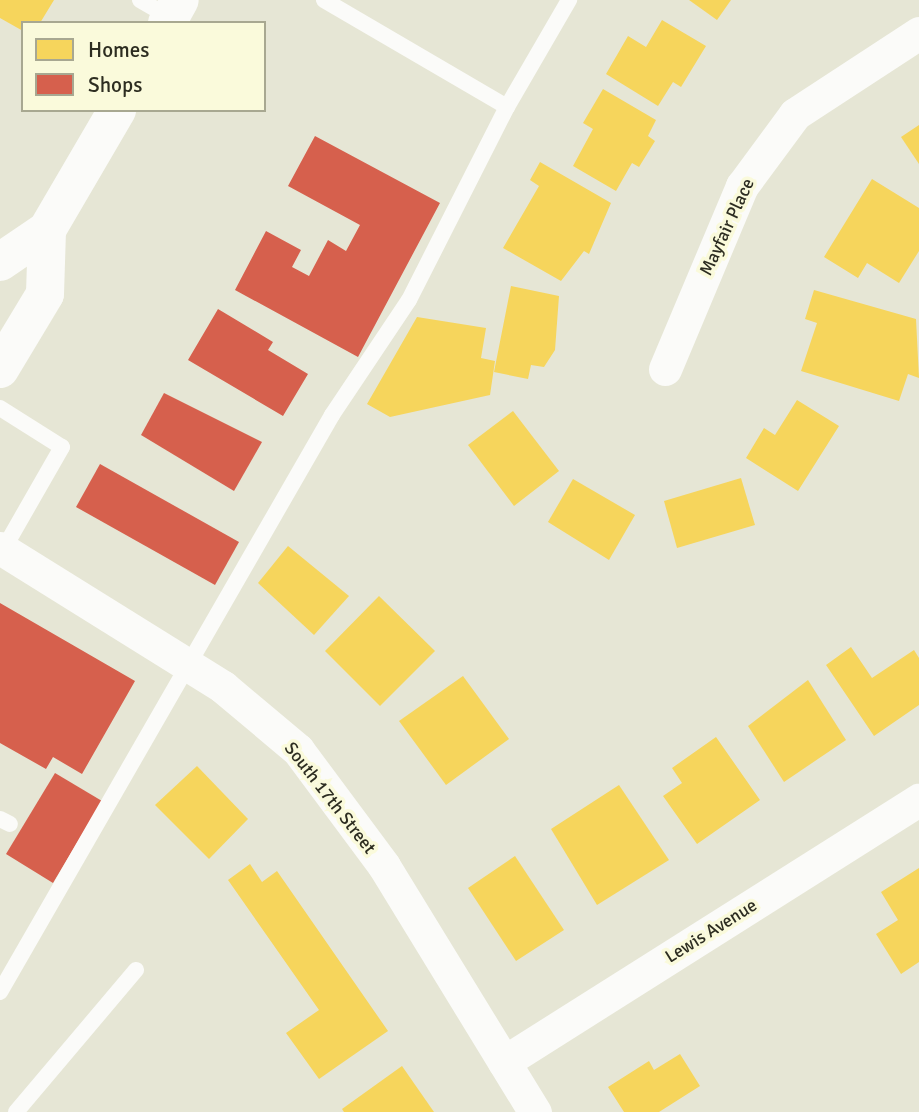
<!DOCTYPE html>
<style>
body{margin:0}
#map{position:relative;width:919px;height:1112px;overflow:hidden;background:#e6e6d5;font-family:Signika,sans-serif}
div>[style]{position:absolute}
.homes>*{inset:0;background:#f6d55c}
.shops>*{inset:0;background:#d6604d}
.lane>*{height:16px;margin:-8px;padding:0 8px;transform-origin:8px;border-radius:8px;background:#fbfbf9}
.street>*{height:33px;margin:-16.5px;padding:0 16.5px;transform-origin:16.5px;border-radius:16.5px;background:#fbfbf9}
.primary>*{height:38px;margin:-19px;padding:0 19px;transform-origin:19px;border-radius:19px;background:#fbfbf9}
span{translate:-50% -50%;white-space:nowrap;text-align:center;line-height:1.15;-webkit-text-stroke:7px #fafadb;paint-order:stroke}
.street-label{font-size:18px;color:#2d2d21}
.legend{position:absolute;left:21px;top:21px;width:245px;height:91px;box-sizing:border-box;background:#fafadb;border:2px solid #a8a891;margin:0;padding:9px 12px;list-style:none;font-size:21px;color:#2d2d21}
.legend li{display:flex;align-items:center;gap:14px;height:35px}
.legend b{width:35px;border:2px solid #a8a891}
</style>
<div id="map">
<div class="homes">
<i style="clip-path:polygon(0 0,54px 0,40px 23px,23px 23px,23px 31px,0 18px)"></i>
<i style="clip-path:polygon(689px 0,731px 0,717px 20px)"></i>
<i style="clip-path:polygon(662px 20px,706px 46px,681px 87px,673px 82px,658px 106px,606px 74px,628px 36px,646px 47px)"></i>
<i style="clip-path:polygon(603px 89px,656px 120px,648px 136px,655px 141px,639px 167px,632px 163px,616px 191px,573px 166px,593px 129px,583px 123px)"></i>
<i style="clip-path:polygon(919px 125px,919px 164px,901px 137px)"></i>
<i style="clip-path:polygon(540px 162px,611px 203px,589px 254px,584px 251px,561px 281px,503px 248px,539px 186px,530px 180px)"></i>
<i style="clip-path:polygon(872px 179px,919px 208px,919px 251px,899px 283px,867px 263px,858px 278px,824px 257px)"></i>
<i style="clip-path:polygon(511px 286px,559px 296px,555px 350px,544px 367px,531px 365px,528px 379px,494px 372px)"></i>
<i style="clip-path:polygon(814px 290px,916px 319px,919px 378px,908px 374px,899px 401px,801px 371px,817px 323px,805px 319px)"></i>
<i style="clip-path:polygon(417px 317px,486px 328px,481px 358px,495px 361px,490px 395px,390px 417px,367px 404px)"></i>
<i style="clip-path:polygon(797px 400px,839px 426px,798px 491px,746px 458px,764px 428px,775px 435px)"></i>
<i style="clip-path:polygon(513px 411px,559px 471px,514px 506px,468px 445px)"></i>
<i style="clip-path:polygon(741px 478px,755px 525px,677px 548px,664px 501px)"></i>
<i style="clip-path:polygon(573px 479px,635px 515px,609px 560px,548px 522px)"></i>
<i style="clip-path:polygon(288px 546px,349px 596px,314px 635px,258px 583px)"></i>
<i style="clip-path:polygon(379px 596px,435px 651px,380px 706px,325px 651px)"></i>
<i style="clip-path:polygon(851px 647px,872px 678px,914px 650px,919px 658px,919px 705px,874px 736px,826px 665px)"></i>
<i style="clip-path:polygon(463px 676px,509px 739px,446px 785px,399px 721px)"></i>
<i style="clip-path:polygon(808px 680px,846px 740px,784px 782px,748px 726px)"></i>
<i style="clip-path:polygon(716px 737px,760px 800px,697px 844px,663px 796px,682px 783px,672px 768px)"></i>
<i style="clip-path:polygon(197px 766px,248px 819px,209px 859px,155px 805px)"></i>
<i style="clip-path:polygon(619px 785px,669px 860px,597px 905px,551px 829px)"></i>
<i style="clip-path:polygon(515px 856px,564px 930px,516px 961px,468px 888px)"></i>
<i style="clip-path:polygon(250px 864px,262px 882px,277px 871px,388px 1031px,319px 1079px,286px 1033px,319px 1010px,228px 880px)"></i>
<i style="clip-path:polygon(919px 868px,919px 962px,901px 974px,876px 934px,898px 920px,881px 892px)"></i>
<i style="clip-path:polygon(680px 1054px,700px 1086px,659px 1112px,624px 1112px,608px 1087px,649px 1061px,654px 1070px)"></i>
<i style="clip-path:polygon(402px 1066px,434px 1112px,344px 1112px,342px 1109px)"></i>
</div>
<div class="shops">
<i style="clip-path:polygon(315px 136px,440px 203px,358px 357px,235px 290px,266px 231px,301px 250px,292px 267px,309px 276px,328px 240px,346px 251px,360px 225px,288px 186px)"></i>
<i style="clip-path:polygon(218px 309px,273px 342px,268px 350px,308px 374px,283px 416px,188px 360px)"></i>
<i style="clip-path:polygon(164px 393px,262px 442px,234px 491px,141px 435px)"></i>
<i style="clip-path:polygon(100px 464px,239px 542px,215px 585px,76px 507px)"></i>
<i style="clip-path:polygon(0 603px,135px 681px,82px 774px,53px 757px,46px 769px,0 743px)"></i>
<i style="clip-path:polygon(55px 773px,102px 801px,53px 883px,6px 854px)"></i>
</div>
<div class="lane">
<i style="left:140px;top:0;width:34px;rotate:30deg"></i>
<i style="left:324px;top:0;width:212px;rotate:30.3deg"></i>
<i style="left:507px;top:107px;width:124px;rotate:-59.9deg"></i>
<i style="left:0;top:408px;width:73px;rotate:32.2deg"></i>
<i style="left:62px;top:447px;width:119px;rotate:119.8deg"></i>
<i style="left:0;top:819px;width:11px;rotate:27deg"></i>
<i style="left:0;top:992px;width:666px;rotate:-60.08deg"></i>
<i style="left:332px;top:415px;width:138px;rotate:-56.2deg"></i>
<i style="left:409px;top:300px;width:216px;rotate:-63.1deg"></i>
<i style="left:16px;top:1112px;width:186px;rotate:-49.8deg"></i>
</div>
<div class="street">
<i style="left:665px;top:369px;width:199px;rotate:-67.2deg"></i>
<i style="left:742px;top:186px;width:89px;rotate:-53.6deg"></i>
<i style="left:795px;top:114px;width:148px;rotate:-33.2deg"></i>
<i style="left:0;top:548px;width:263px;rotate:31.9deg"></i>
<i style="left:223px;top:687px;width:98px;rotate:40deg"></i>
<i style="left:298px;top:750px;width:144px;rotate:53.4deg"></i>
<i style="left:384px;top:866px;width:289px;rotate:58.5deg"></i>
<i style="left:504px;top:1062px;width:491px;rotate:-32.3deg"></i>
</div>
<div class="primary">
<i style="left:167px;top:23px;width:26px;rotate:-61deg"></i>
<i style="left:0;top:262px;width:57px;rotate:-34.2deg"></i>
<i style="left:47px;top:230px;width:139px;rotate:-59.7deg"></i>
<i style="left:0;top:369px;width:87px;rotate:-59deg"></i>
<i style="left:45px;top:294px;width:64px;rotate:-88.2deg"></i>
</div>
<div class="street-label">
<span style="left:727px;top:227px;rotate:-65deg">Mayfair Place</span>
<span style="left:330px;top:798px;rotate:52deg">South 17th Street</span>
<span style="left:711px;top:931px;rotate:-32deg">Lewis Avenue</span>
</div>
<ul class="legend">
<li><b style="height:19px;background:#f6d55c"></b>Homes</li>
<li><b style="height:19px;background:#d6604d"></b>Shops</li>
</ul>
</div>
